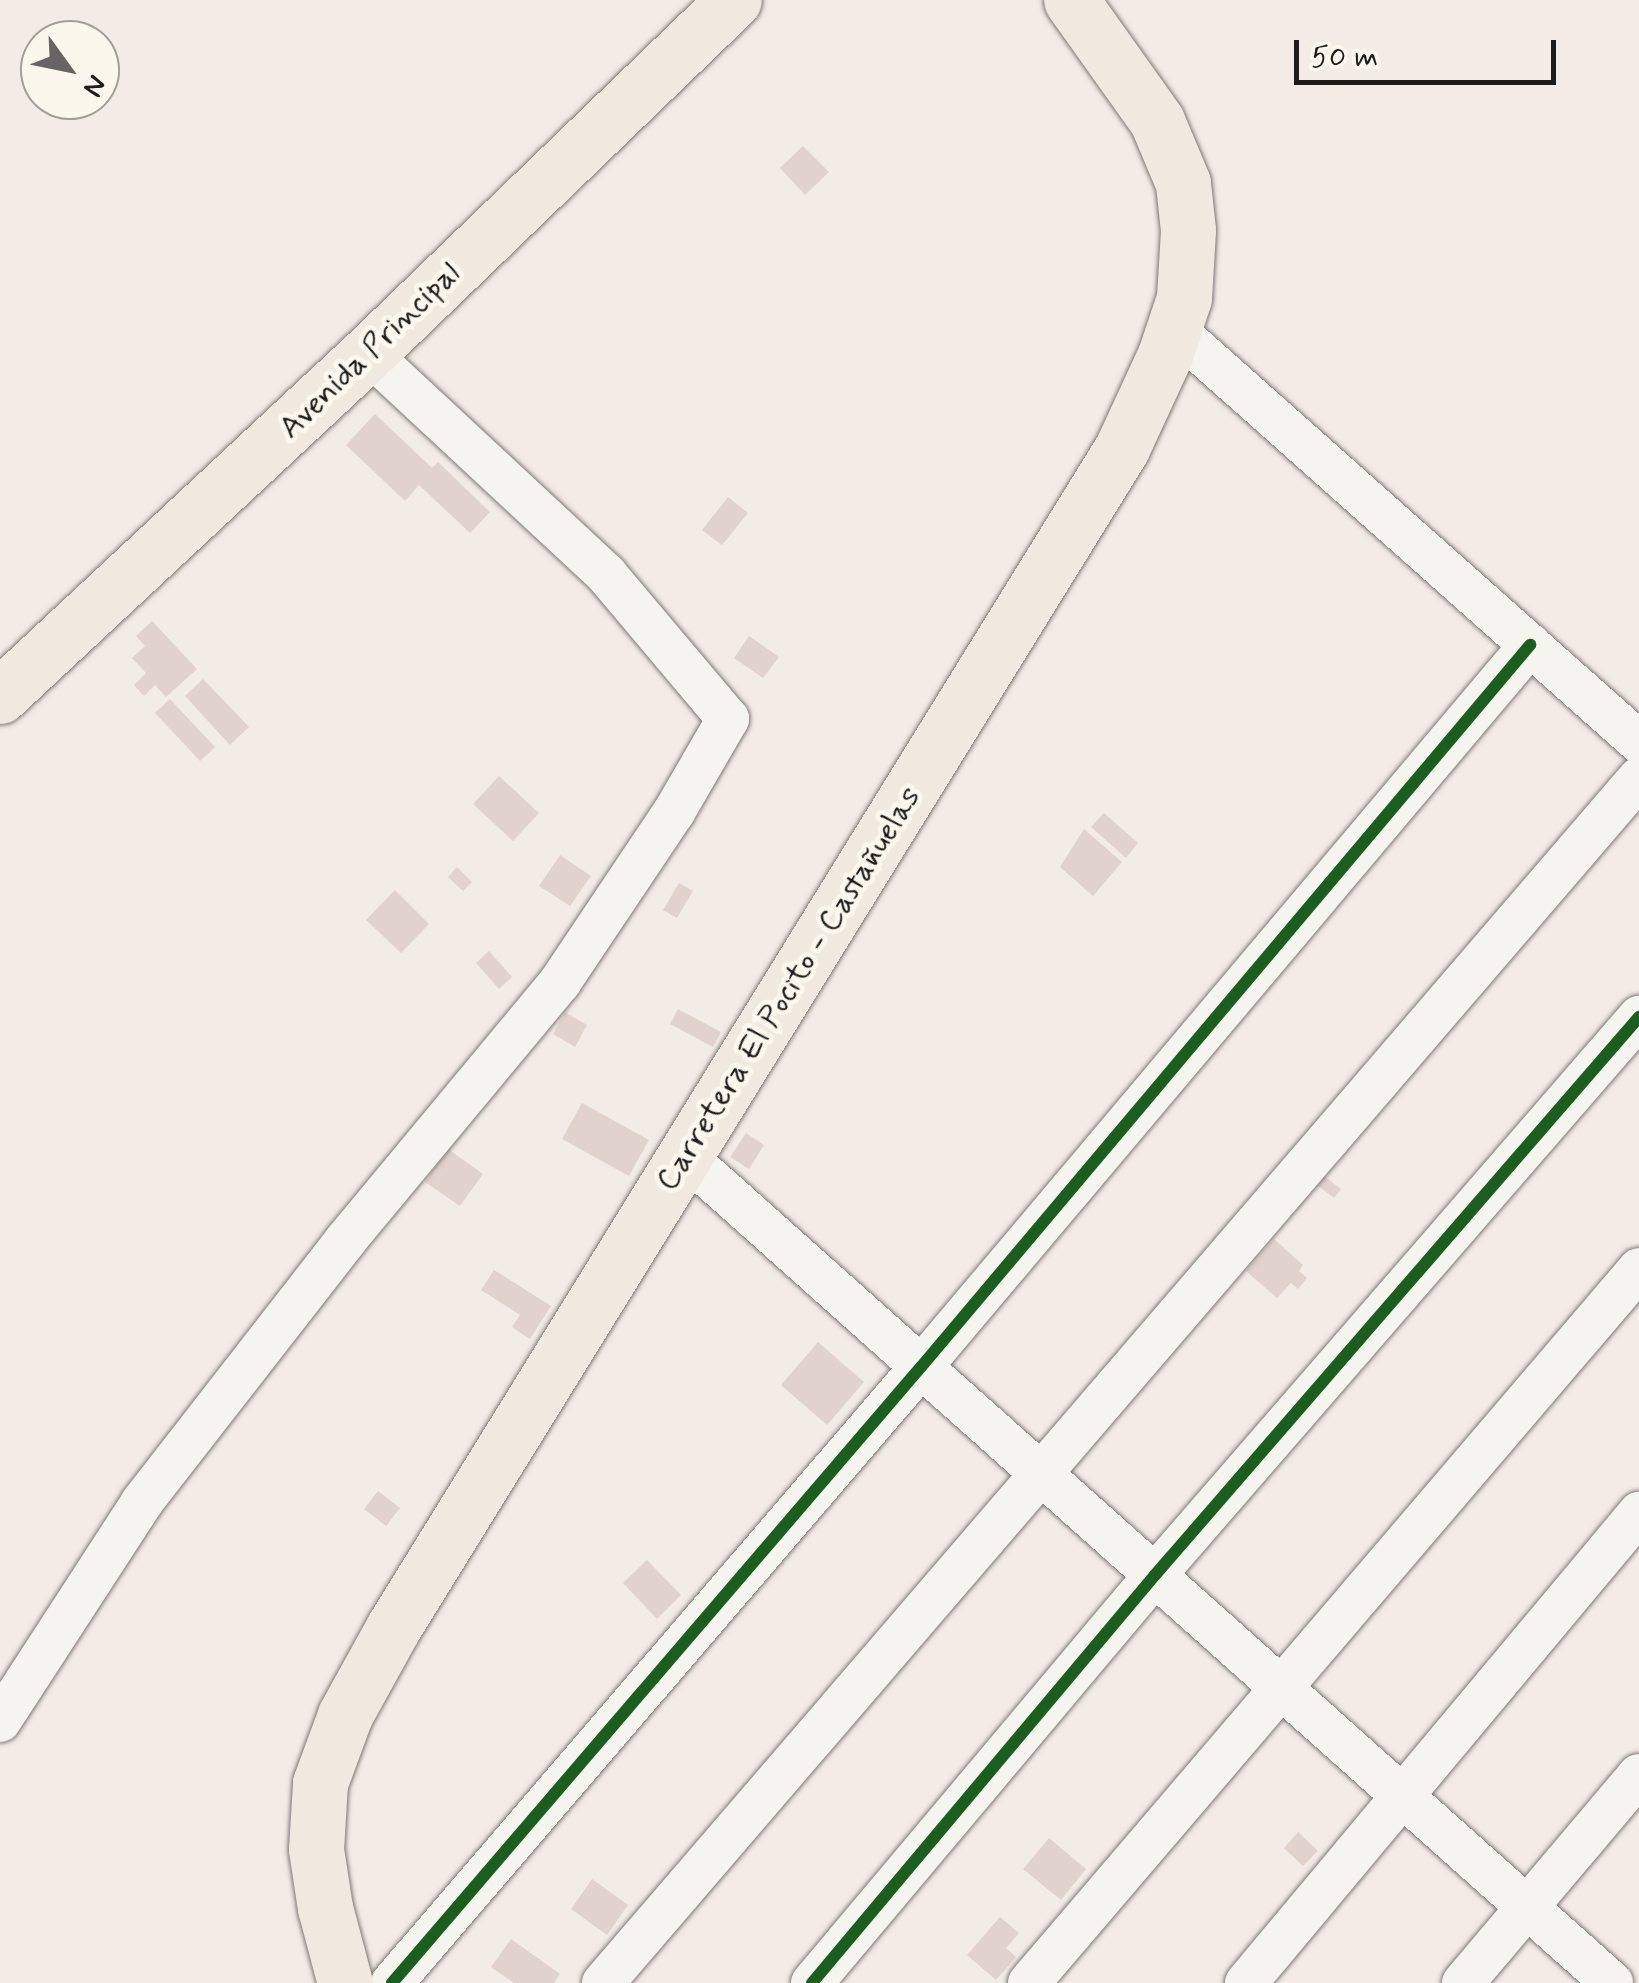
<!DOCTYPE html>
<meta charset="utf-8">
<style>
body{margin:0}
#map{position:relative;width:1639px;height:1983px;overflow:hidden;background:#f3ebe5;font-family:Mynerve,sans-serif}
div>[style]{position:absolute}
.building>*{inset:0;background:#e1d2cd}
.roads{filter:drop-shadow(0 0 2px #7d7976) drop-shadow(0 0 2px #7d7976)}
.minor>*{height:42px;margin:-21px;padding:0 21px;transform-origin:21px;border-radius:21px;background:#f6f4ef}
.major>*{height:55px;margin:-27.5px;padding:0 27.5px;transform-origin:27.5px;border-radius:27.5px;background:#efe9e0}
.cycleway>*{height:12px;margin:-6px;padding:0 6px;transform-origin:6px;border-radius:6px;background:#1b5e20}
span{translate:-50% -50%;white-space:nowrap;text-align:center;line-height:1.15;-webkit-text-stroke:10px #fbf7ec;paint-order:stroke}
.street-label{font-size:32px;color:#1c1c1c}
.north{position:absolute;left:20px;top:20px;width:100px;height:100px;box-sizing:border-box;background:#fbf7ec;border:2px solid #a29f99;border-radius:50%;rotate:123deg;font-size:28px;font-weight:700;line-height:40px;text-align:center;color:#1c1c1c}
.north::after{content:'';display:block;margin:auto;width:35px;height:45px;background:#676462;clip-path:polygon(50% 0,100% 100%,50% 72%,0 100%)}
.scale{position:absolute;left:1294px;top:40px;width:262px;height:45px;box-sizing:border-box;border:5px solid #1c1c1c;border-top:0;padding-left:12px;font-size:30px;line-height:35px;white-space:nowrap;color:#1c1c1c;-webkit-text-stroke:8px #fbf7ec;paint-order:stroke}
</style>
<div id="map">
<div class="building">
<i style="clip-path:polygon(803px 146px,829px 172px,805px 195px,780px 168px)"></i>
<i style="clip-path:polygon(375px 414px,432px 468px,438px 462px,490px 512px,470px 533px,419px 485px,405px 501px,346px 445px)"></i>
<i style="clip-path:polygon(728px 497px,748px 513px,722px 545px,702px 530px)"></i>
<i style="clip-path:polygon(152px 621px,197px 669px,166px 697px,155px 685px,144px 696px,134px 685px,146px 673px,132px 658px,145px 646px,136px 636px)"></i>
<i style="clip-path:polygon(749px 636px,779px 657px,763px 678px,734px 658px)"></i>
<i style="clip-path:polygon(203px 679px,249px 727px,230px 745px,185px 696px)"></i>
<i style="clip-path:polygon(170px 699px,215px 747px,200px 761px,155px 713px)"></i>
<i style="clip-path:polygon(499px 776px,539px 813px,513px 841px,473px 804px)"></i>
<i style="clip-path:polygon(1104px 813px,1138px 843px,1126px 858px,1091px 827px)"></i>
<i style="clip-path:polygon(1084px 829px,1122px 862px,1093px 896px,1060px 867px)"></i>
<i style="clip-path:polygon(560px 855px,591px 876px,570px 906px,539px 886px)"></i>
<i style="clip-path:polygon(457px 867px,472px 882px,463px 891px,448px 877px)"></i>
<i style="clip-path:polygon(679px 883px,693px 891px,677px 918px,663px 910px)"></i>
<i style="clip-path:polygon(395px 890px,429px 924px,401px 953px,366px 920px)"></i>
<i style="clip-path:polygon(489px 951px,512px 977px,499px 989px,476px 963px)"></i>
<i style="clip-path:polygon(678px 1009px,721px 1032px,713px 1047px,670px 1024px)"></i>
<i style="clip-path:polygon(565px 1012px,587px 1025px,575px 1047px,553px 1034px)"></i>
<i style="clip-path:polygon(582px 1103px,649px 1140px,629px 1176px,562px 1139px)"></i>
<i style="clip-path:polygon(746px 1133px,764px 1145px,749px 1169px,730px 1157px)"></i>
<i style="clip-path:polygon(448px 1149px,483px 1174px,460px 1206px,425px 1182px)"></i>
<i style="clip-path:polygon(1324px 1176px,1341px 1189px,1334px 1198px,1318px 1186px)"></i>
<i style="clip-path:polygon(1274px 1239px,1303px 1265px,1299px 1271px,1307px 1278px,1298px 1289px,1291px 1283px,1277px 1298px,1246px 1271px)"></i>
<i style="clip-path:polygon(494px 1270px,551px 1306px,530px 1339px,512px 1327px,520px 1315px,481px 1290px)"></i>
<i style="clip-path:polygon(818px 1342px,864px 1382px,827px 1425px,781px 1385px)"></i>
<i style="clip-path:polygon(378px 1491px,400px 1508px,386px 1526px,364px 1509px)"></i>
<i style="clip-path:polygon(647px 1560px,681px 1595px,657px 1619px,623px 1583px)"></i>
<i style="clip-path:polygon(1298px 1832px,1318px 1851px,1303px 1866px,1284px 1848px)"></i>
<i style="clip-path:polygon(1049px 1838px,1086px 1869px,1061px 1900px,1023px 1869px)"></i>
<i style="clip-path:polygon(592px 1879px,628px 1905px,607px 1935px,571px 1909px)"></i>
<i style="clip-path:polygon(1000px 1917px,1019px 1933px,1006px 1948px,1016px 1957px,996px 1980px,967px 1955px)"></i>
<i style="clip-path:polygon(511px 1939px,560px 1974px,554px 1983px,514px 1983px,491px 1967px)"></i>
</div>
<div class="roads">
<div class="minor">
<i style="left:1174px;top:329px;width:622px;rotate:41.61deg"></i>
<i style="left:686px;top:1157px;width:1241px;rotate:41.73deg"></i>
<i style="left:0;top:1721px;width:261px;rotate:-57deg"></i>
<i style="left:142px;top:1502px;width:331px;rotate:-52.1deg"></i>
<i style="left:345px;top:1241px;width:337px;rotate:-50.3deg"></i>
<i style="left:560px;top:982px;width:205px;rotate:-56.2deg"></i>
<i style="left:674px;top:812px;width:108px;rotate:-59.9deg"></i>
<i style="left:728px;top:719px;width:189px;rotate:-130.1deg"></i>
<i style="left:606px;top:574px;width:325px;rotate:-137.1deg"></i>
<i style="left:392px;top:1983px;width:812px;rotate:-49.35deg"></i>
<i style="left:921px;top:1367px;width:945px;rotate:-49.85deg"></i>
<i style="left:603px;top:1983px;width:1589px;rotate:-49.31deg"></i>
<i style="left:812px;top:1983px;width:533px;rotate:-49.95deg"></i>
<i style="left:1155px;top:1575px;width:739px;rotate:-49.06deg"></i>
<i style="left:1029px;top:1983px;width:939px;rotate:-49.49deg"></i>
<i style="left:1246px;top:1983px;width:613px;rotate:-50.1deg"></i>
<i style="left:1463px;top:1983px;width:272px;rotate:-49.8deg"></i>
</div>
<div class="major">
<i style="left:0;top:696px;width:503px;rotate:-42.99deg"></i>
<i style="left:368px;top:353px;width:508px;rotate:-43.96deg"></i>
<i style="left:345px;top:1983px;width:78px;rotate:-104.9deg"></i>
<i style="left:325px;top:1908px;width:60px;rotate:-98.7deg"></i>
<i style="left:316px;top:1849px;width:66px;rotate:-86.5deg"></i>
<i style="left:320px;top:1783px;width:72px;rotate:-69.8deg"></i>
<i style="left:345px;top:1715px;width:99px;rotate:-61.1deg"></i>
<i style="left:393px;top:1628px;width:1387px;rotate:-58.29deg"></i>
<i style="left:1122px;top:448px;width:102px;rotate:-65.2deg"></i>
<i style="left:1165px;top:355px;width:60px;rotate:-71.6deg"></i>
<i style="left:1184px;top:298px;width:68px;rotate:-86.6deg"></i>
<i style="left:1188px;top:230px;width:47px;rotate:-96.1deg"></i>
<i style="left:1183px;top:183px;width:67px;rotate:-112.8deg"></i>
<i style="left:1157px;top:121px;width:148px;rotate:-125.4deg"></i>
</div>
</div>
<div class="cycleway">
<i style="left:392px;top:1983px;width:812px;rotate:-49.35deg"></i>
<i style="left:921px;top:1367px;width:945px;rotate:-49.85deg"></i>
<i style="left:812px;top:1983px;width:533px;rotate:-49.95deg"></i>
<i style="left:1155px;top:1575px;width:739px;rotate:-49.06deg"></i>
</div>
<div class="street-label">
<span style="left:370px;top:351px;rotate:-44deg">Avenida Principal</span>
<span style="left:789px;top:989px;rotate:-58deg">Carretera El Pocito - Castañuelas</span>
</div>
<div class="north">N</div>
<div class="scale">50 m</div>
</div>
